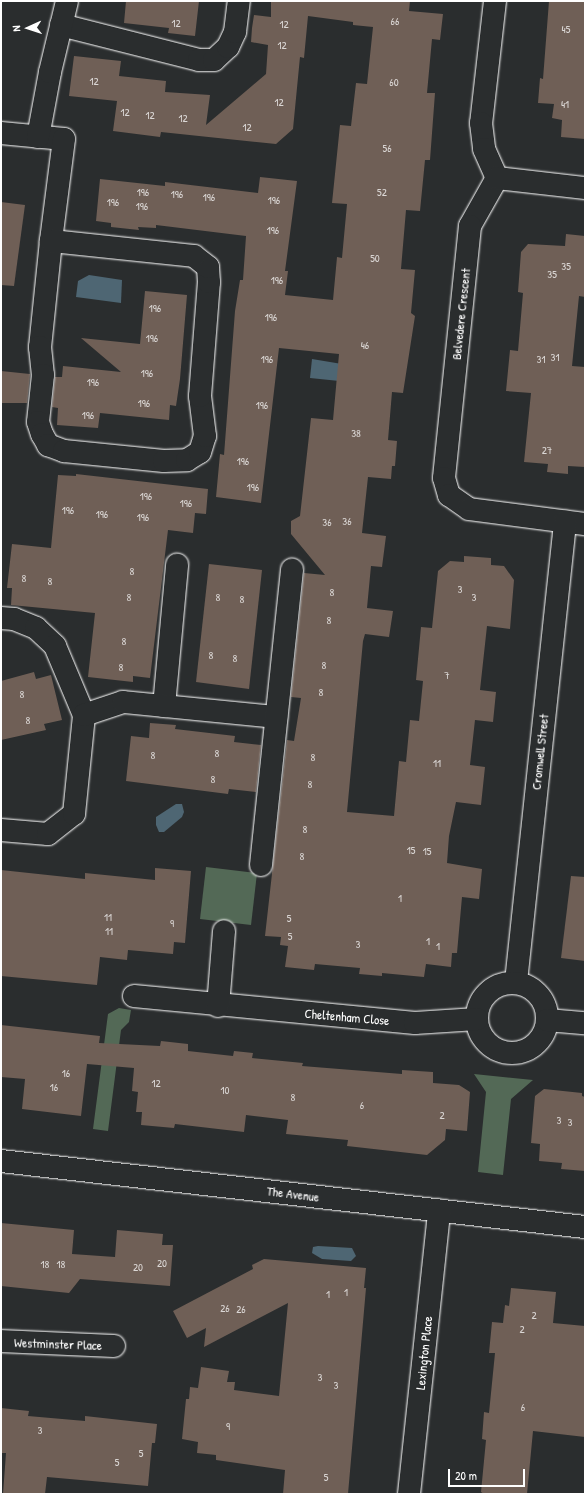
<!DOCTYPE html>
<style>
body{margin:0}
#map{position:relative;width:586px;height:1495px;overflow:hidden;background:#2a2d2e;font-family:"Patrick Hand",sans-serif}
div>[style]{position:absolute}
.green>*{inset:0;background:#536956}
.water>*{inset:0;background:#4e6673}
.building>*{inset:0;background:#6f5f56}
.roads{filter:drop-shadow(0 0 1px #fff) drop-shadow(0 0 1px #fff)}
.minor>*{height:22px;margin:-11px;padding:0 11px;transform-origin:11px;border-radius:11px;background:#2a2d2e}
.minor>.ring{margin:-11px;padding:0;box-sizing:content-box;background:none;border:22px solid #2a2d2e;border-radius:50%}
span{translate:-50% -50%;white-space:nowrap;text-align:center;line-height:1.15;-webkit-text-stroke:3px #2a2d2e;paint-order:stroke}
.number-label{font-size:11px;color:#dbd7d5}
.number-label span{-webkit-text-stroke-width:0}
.street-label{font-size:13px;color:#fff}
.frame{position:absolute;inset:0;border:2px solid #fff;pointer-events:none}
.north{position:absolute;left:8px;top:8px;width:40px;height:40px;-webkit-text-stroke:3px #2a2d2e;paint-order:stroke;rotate:267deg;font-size:11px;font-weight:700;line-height:16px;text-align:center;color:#fff}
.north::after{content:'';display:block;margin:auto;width:14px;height:18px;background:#fff;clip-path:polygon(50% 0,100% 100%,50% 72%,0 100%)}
.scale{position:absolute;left:448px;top:1469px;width:77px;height:18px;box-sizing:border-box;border:2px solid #fff;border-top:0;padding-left:5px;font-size:12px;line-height:14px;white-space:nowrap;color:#fff;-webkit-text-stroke:3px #2a2d2e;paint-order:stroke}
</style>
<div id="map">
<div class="green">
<i style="clip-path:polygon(206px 867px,257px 873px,251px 925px,200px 919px)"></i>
<i style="clip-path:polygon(119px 1008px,131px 1010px,129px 1022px,121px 1030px,108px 1131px,93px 1129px,108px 1014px)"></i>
<i style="clip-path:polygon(474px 1074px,533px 1080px,511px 1099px,503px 1175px,478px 1172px,486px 1092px)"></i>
</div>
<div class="water">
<i style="clip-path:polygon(89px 275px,122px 280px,121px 303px,76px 297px,78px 281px)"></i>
<i style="clip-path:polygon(312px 359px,342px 364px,349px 382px,310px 378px)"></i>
<i style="clip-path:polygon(176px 804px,182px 804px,184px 812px,182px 817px,164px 832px,159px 832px,156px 825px,156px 817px)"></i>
<i style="clip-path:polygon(318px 1246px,352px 1248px,356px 1256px,351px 1261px,322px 1259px,312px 1253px,313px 1247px)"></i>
</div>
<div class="building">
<i style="clip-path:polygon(126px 1px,199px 1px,195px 36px,168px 33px,169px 28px,124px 23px)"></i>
<i style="clip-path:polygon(271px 1px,410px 1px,409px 11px,443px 14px,440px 40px,432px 39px,427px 93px,435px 93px,430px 160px,425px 160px,420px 211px,406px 210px,401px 269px,415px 270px,411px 313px,415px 316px,403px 393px,392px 392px,388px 440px,397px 441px,395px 466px,392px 466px,391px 479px,368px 477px,362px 533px,386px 536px,382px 567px,371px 566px,367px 608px,393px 611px,389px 637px,365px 634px,363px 641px,347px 812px,394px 816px,399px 761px,406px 762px,410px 720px,419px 721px,423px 681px,416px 680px,421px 627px,432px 628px,438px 571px,450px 561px,464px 562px,464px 556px,491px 558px,491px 565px,504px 566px,514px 580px,510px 629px,487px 626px,480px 690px,496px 692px,493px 722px,475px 720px,470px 765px,485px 767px,481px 805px,456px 802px,449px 836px,447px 863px,482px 869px,479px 899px,462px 897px,457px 953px,452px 953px,451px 967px,426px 964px,424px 977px,382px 973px,382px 976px,359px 974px,360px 968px,315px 964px,314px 970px,285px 967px,288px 946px,280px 945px,281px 937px,265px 936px,287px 740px,294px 741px,301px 698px,291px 697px,304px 573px,325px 575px,291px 534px,291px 521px,300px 516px,311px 418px,333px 420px,339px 354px,279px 348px,261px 503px,216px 497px,220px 454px,224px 455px,235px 311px,240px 280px,243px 280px,246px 236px,156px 225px,156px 228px,138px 227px,139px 230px,111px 227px,111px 223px,96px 221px,100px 179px,165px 186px,165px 182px,258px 193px,260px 177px,297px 181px,285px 271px,288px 271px,285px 295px,333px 300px,337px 257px,342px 258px,347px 204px,332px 203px,340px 125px,351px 126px,356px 83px,367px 84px,373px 27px,353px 25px,353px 22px,308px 16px,304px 58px,300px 57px,293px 129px,276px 144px,161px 132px,160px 137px,113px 131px,117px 101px,69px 96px,74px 56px,121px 61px,119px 76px,166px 81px,165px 92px,210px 95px,206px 125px,266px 74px,268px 45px,251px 42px,252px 28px,254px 15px,271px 17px)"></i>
<i style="clip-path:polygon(549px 1px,585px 1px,585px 139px,561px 137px,562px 120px,552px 118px,554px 104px,538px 103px,540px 78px,543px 79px)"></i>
<i style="clip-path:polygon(1px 202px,25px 205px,14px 286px,1px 285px)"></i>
<i style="clip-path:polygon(566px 234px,585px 236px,585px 297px,579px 296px,572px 366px,585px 367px,585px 467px,568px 466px,568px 474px,547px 472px,548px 464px,524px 462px,531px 393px,506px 391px,510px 350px,518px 351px,523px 293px,518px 292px,521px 252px,528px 244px,565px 246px)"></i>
<i style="clip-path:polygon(145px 291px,187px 295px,180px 379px,176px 406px,170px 405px,169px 420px,100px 413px,98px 428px,57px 425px,58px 408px,52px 407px,55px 377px,62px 377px,63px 366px,121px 372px,81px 338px,140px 344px)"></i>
<i style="clip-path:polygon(1px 371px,30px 374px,27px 403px,1px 403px)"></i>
<i style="clip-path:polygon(76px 474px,208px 489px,206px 514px,195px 513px,193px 533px,168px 530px,150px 678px,133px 676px,133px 682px,88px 677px,95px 613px,11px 605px,12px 588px,7px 588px,12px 544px,51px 548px,58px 475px,76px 476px)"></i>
<i style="clip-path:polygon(209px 564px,262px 570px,249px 689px,196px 682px)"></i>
<i style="clip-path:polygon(34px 672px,36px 679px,51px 675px,62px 720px,44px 724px,46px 730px,1px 740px,1px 681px)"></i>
<i style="clip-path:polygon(150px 723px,176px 725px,175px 729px,235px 736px,234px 742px,261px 745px,256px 792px,229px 789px,228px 794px,126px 781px,131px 736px,149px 738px)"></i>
<i style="clip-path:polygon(155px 868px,191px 871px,185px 943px,174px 942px,173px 954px,128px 950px,127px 960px,100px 957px,97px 985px,1px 976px,1px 870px,85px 879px,85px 873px,155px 880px)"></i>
<i style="clip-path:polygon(571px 876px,585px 877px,585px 961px,561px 958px)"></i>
<i style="clip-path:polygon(1px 1025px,100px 1036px,99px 1043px,160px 1046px,161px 1041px,188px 1044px,188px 1051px,233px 1056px,234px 1051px,253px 1053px,252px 1058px,303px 1063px,302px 1066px,402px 1074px,402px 1070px,433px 1072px,433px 1083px,459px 1085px,470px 1092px,467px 1131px,446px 1129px,445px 1140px,427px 1155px,347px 1146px,348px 1140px,286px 1134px,288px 1120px,246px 1115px,244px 1132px,175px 1124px,174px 1128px,141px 1125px,142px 1112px,136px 1112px,138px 1092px,132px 1091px,134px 1068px,87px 1064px,81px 1116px,22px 1109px,25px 1079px,1px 1077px)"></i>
<i style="clip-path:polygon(544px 1089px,582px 1093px,582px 1096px,585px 1097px,585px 1171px,561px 1169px,562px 1163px,539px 1161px,540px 1144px,531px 1143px,535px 1096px)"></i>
<i style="clip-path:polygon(1px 1223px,74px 1230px,72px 1254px,115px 1257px,117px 1230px,163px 1234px,162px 1245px,173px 1245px,170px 1286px,80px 1279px,69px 1293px,1px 1286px)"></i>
<i style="clip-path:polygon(264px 1259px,366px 1268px,364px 1288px,366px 1288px,348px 1494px,283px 1494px,285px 1470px,216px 1460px,216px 1455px,197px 1453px,198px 1442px,182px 1439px,186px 1399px,189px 1399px,190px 1387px,198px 1388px,201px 1367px,229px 1371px,227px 1382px,235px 1382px,234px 1390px,279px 1396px,288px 1303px,204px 1347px,206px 1328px,187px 1338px,173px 1311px,253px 1269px,252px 1265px)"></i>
<i style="clip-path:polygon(511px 1288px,556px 1292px,553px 1323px,585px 1326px,585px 1437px,533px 1431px,527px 1494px,484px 1494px,481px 1492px,486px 1440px,482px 1439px,484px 1412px,489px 1413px,495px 1353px,489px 1353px,492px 1322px,503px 1323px,505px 1305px,509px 1306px)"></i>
<i style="clip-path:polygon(1px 1408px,29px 1411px,28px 1416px,85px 1421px,85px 1416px,157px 1424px,155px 1443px,152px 1443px,148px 1486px,47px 1477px,45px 1494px,3px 1494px,6px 1453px,1px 1453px)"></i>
</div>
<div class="roads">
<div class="minor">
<i style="left:495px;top:1px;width:123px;rotate:96.5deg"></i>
<i style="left:481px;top:123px;width:26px;rotate:83deg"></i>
<i style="left:484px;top:149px;width:32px;rotate:66deg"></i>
<i style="left:61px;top:25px;width:142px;rotate:14.2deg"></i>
<i style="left:199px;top:60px;width:15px"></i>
<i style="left:214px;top:60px;width:19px;rotate:-43deg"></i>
<i style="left:228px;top:47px;width:17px;rotate:-65deg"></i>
<i style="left:235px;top:32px;width:31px;rotate:-83deg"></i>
<i style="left:1px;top:133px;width:63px;rotate:5.4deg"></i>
<i style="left:64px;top:139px;width:103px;rotate:97.3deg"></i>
<i style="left:51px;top:241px;width:107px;rotate:95.9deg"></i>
<i style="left:40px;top:347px;width:28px;rotate:84deg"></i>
<i style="left:43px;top:375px;width:47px;rotate:96.1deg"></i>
<i style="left:38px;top:422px;width:13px;rotate:72deg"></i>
<i style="left:42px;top:434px;width:13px;rotate:61deg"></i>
<i style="left:48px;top:445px;width:17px;rotate:21deg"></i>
<i style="left:64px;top:451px;width:100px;rotate:5.7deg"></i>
<i style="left:164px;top:461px;width:23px;rotate:-2deg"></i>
<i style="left:187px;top:460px;width:15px;rotate:-32deg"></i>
<i style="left:200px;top:452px;width:17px;rotate:-73deg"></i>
<i style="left:205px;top:436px;width:40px;rotate:-97.1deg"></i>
<i style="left:200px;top:396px;width:114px;rotate:-85.5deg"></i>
<i style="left:209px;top:282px;width:15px;rotate:-94deg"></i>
<i style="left:208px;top:267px;width:18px;rotate:-142deg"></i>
<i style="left:194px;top:256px;width:144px;rotate:-174deg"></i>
<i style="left:38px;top:137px;width:66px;rotate:-79.5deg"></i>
<i style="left:50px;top:72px;width:73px;rotate:-76.5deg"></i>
<i style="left:497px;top:178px;width:55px;rotate:119.4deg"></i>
<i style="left:470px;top:226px;width:253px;rotate:95.9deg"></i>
<i style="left:444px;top:478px;width:18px;rotate:74deg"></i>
<i style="left:449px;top:495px;width:24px;rotate:35deg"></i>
<i style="left:469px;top:509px;width:117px;rotate:7.4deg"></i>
<i style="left:497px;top:178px;width:89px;rotate:6.5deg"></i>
<i style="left:1px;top:618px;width:13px;rotate:4deg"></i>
<i style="left:14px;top:619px;width:24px;rotate:22deg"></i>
<i style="left:36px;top:628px;width:26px;rotate:43deg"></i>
<i style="left:55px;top:646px;width:75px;rotate:67.2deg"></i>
<i style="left:164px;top:706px;width:142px;rotate:-84.7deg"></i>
<i style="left:1px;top:830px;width:47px;rotate:4.9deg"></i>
<i style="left:48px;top:834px;width:33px;rotate:-38deg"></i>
<i style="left:74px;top:814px;width:100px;rotate:-84.2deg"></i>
<i style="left:84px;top:715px;width:41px;rotate:-18.4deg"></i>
<i style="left:123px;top:702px;width:154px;rotate:5.6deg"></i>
<i style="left:261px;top:865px;width:297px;rotate:-84deg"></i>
<i style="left:516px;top:982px;width:463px;rotate:-83.9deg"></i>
<i class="ring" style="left:477px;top:983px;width:48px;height:48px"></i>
<i style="left:134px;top:996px;width:282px;rotate:5.5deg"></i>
<i style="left:415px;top:1023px;width:62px;rotate:-3.7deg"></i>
<i style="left:218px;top:1006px;width:75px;rotate:-85.4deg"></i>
<i style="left:547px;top:1020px;width:38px;rotate:5deg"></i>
<i style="left:1px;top:1161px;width:588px;rotate:6.45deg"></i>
<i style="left:1px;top:1341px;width:113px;rotate:2.5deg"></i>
<i style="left:409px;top:1494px;width:285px;rotate:-83.9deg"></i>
</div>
</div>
<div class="number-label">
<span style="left:395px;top:21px">66</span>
<span style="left:176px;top:23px">12</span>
<span style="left:284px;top:24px">12</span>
<span style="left:566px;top:29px">45</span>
<span style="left:282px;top:45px">12</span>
<span style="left:94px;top:81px">12</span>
<span style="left:394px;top:82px">60</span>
<span style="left:279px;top:102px">12</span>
<span style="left:565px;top:104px">41</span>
<span style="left:125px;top:112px">12</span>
<span style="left:150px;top:115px">12</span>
<span style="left:183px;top:118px">12</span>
<span style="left:247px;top:127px">12</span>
<span style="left:387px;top:148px">56</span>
<span style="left:143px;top:192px">196</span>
<span style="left:382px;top:192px">52</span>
<span style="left:177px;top:194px">196</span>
<span style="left:209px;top:197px">196</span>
<span style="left:274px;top:200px">196</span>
<span style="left:113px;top:202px">196</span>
<span style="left:142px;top:206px">196</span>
<span style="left:273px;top:230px">196</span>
<span style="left:375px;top:258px">50</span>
<span style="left:566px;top:266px">35</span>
<span style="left:552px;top:274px">35</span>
<span style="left:277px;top:280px">196</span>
<span style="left:155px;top:308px">196</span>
<span style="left:271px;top:317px">196</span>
<span style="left:152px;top:338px">196</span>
<span style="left:365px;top:345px">46</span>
<span style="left:555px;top:357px">31</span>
<span style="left:267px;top:359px">196</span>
<span style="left:541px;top:359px">31</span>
<span style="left:147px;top:373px">196</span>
<span style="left:93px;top:382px">196</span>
<span style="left:144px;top:403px">196</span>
<span style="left:262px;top:405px">196</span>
<span style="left:88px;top:415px">196</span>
<span style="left:356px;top:433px">38</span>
<span style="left:547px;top:450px">27</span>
<span style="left:243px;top:461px">196</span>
<span style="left:253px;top:487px">196</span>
<span style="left:146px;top:496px">196</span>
<span style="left:186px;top:503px">196</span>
<span style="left:68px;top:510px">196</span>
<span style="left:102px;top:514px">196</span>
<span style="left:143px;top:517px">196</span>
<span style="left:347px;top:521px">36</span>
<span style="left:327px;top:522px">36</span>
<span style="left:132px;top:571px">8</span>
<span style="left:24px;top:578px">8</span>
<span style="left:50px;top:581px">8</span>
<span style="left:460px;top:589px">3</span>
<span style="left:332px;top:592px">8</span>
<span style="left:129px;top:597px">8</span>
<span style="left:218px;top:597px">8</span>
<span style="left:474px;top:597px">3</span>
<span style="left:242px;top:599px">8</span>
<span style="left:329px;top:620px">8</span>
<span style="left:124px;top:641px">8</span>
<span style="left:211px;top:655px">8</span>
<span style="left:235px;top:658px">8</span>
<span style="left:324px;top:665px">8</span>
<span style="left:121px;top:667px">8</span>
<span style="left:447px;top:675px">7</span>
<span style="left:321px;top:692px">8</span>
<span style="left:22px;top:694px">8</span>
<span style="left:28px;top:720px">8</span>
<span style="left:217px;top:753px">8</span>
<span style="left:153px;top:755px">8</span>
<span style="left:313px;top:757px">8</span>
<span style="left:437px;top:763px">11</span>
<span style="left:213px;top:779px">8</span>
<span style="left:310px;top:784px">8</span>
<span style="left:305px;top:829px">8</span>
<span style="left:411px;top:850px">15</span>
<span style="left:427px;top:851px">15</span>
<span style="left:302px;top:856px">8</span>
<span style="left:400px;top:898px">1</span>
<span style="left:108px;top:917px">11</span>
<span style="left:289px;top:918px">5</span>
<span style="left:172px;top:923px">9</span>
<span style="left:109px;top:931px">11</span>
<span style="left:290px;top:936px">5</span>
<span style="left:428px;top:941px">1</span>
<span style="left:358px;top:944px">3</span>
<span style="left:438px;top:946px">1</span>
<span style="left:66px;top:1073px">16</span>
<span style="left:156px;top:1083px">12</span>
<span style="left:54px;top:1087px">16</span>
<span style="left:225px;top:1090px">10</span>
<span style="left:293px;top:1097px">8</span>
<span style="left:362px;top:1105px">6</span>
<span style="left:442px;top:1115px">2</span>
<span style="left:559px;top:1120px">3</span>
<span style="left:570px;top:1122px">3</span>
<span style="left:162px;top:1263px">20</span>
<span style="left:45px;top:1264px">18</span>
<span style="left:61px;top:1264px">18</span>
<span style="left:138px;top:1267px">20</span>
<span style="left:346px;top:1292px">1</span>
<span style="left:328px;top:1294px">1</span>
<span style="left:225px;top:1308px">26</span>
<span style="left:241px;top:1309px">26</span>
<span style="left:534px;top:1315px">2</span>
<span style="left:522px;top:1329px">2</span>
<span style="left:320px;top:1377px">3</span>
<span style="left:336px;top:1385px">3</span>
<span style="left:523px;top:1407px">6</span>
<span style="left:228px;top:1426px">9</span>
<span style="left:40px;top:1430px">3</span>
<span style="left:141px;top:1453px">5</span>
<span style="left:117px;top:1462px">5</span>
<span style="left:326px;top:1477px">5</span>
</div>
<div class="street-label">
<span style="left:461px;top:314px;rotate:-84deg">Belvedere Crescent</span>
<span style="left:540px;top:752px;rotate:-84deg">Cromwell Street</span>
<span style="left:347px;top:1017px;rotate:5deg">Cheltenham Close</span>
<span style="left:293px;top:1194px;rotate:7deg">The Avenue</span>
<span style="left:58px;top:1344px;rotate:2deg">Westminster Place</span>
<span style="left:424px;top:1353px;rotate:-84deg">Lexington Place</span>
</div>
<div class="frame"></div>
<div class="north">N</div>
<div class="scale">20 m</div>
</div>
